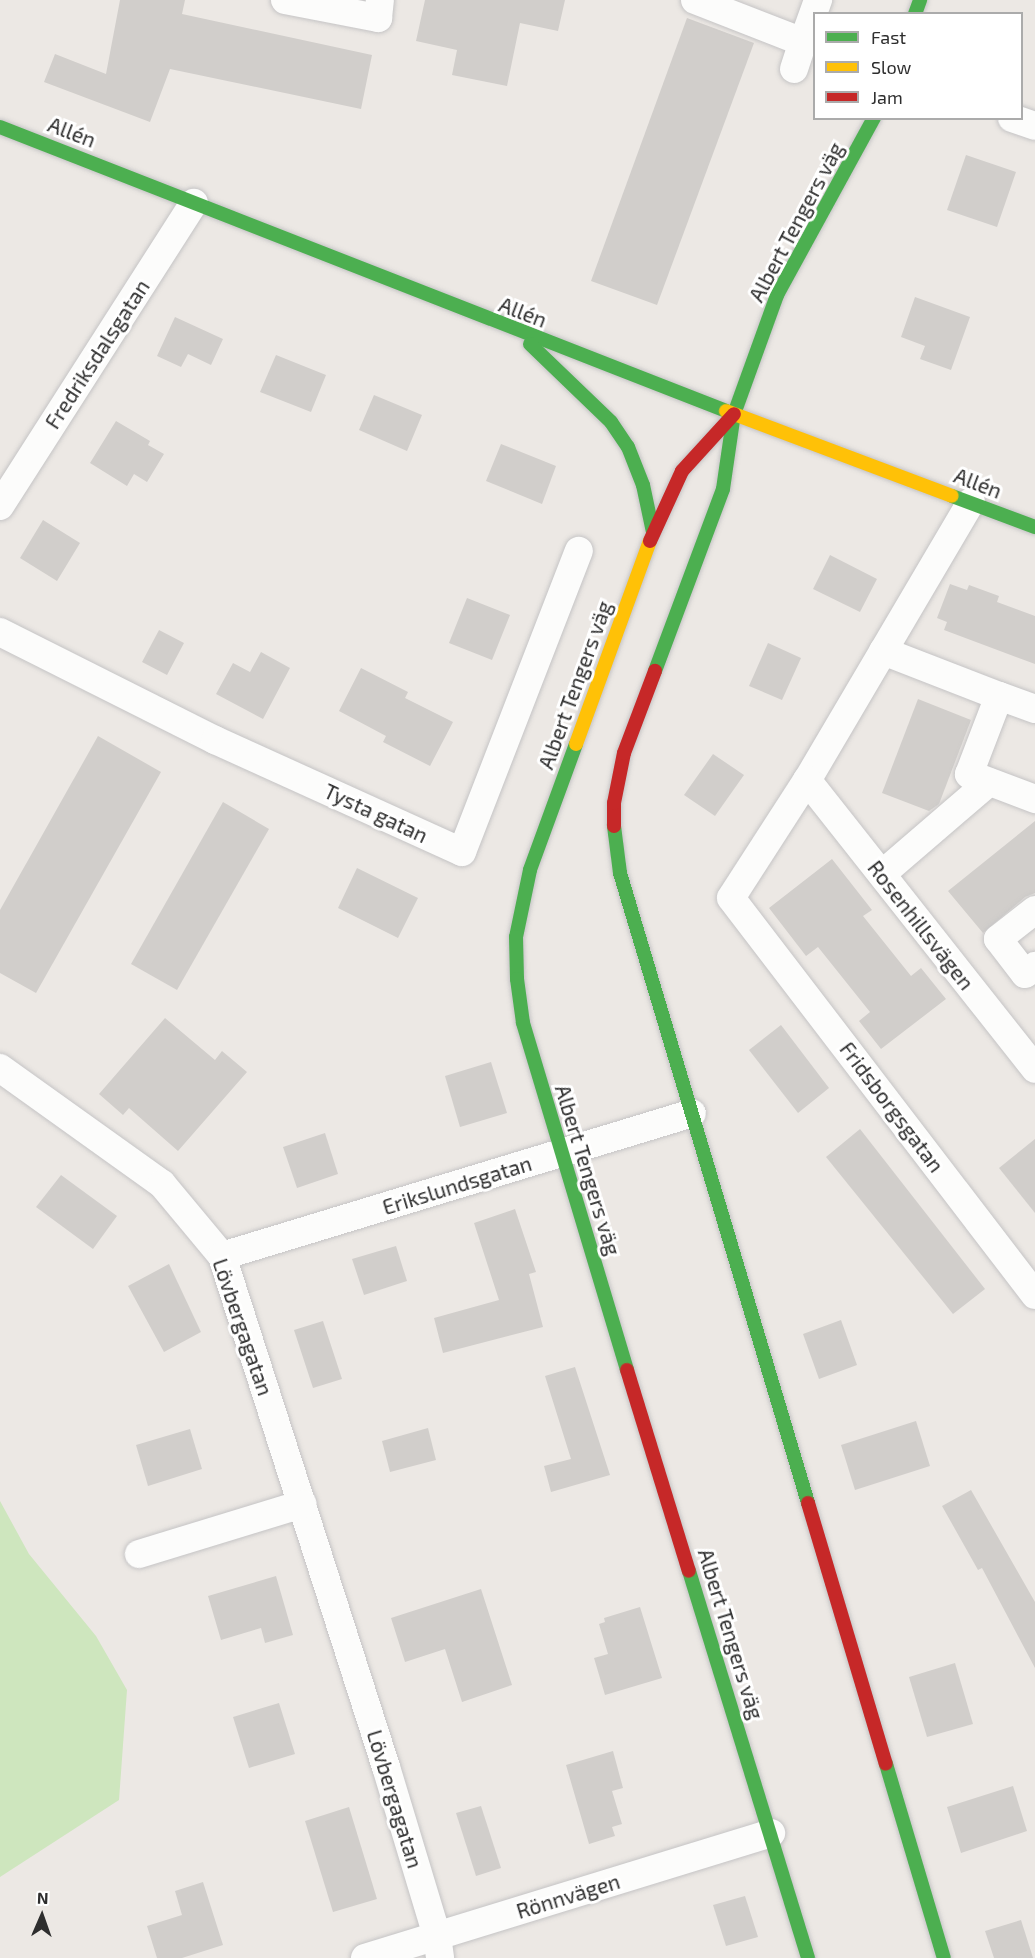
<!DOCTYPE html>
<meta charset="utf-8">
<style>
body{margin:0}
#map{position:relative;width:1035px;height:1958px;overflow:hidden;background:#ece8e4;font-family:"Exo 2",sans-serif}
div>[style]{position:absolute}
.green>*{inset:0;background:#cee6be}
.building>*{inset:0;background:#d1cecb}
.roads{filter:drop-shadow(0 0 2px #c5c4c5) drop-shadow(0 0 2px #c5c4c5)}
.street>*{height:28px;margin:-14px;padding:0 14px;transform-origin:14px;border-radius:14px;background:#fcfcfb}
.fast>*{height:14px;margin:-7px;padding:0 7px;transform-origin:7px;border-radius:7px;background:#4caf50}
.slow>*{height:14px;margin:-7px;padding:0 7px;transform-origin:7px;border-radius:7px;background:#ffc107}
.jam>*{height:14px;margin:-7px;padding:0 7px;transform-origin:7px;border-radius:7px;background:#c62828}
span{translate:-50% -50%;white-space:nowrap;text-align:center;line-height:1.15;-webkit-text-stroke:6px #fff;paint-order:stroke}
.street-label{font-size:21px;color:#2e2e2e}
.legend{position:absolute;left:813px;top:12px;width:210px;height:108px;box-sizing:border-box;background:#fff;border:2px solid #ababab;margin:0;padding:8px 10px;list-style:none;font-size:18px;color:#2e2e2e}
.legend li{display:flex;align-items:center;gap:12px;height:30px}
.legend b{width:30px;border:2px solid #ababab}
.north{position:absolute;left:12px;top:1886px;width:60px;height:60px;-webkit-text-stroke:4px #fff;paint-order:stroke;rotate:2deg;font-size:16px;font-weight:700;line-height:24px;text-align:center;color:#2e2e2e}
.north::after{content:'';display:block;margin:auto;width:21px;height:27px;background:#2e2e2e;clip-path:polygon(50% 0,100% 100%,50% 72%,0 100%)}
</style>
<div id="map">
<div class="green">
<i style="clip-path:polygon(0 1501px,29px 1554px,96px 1636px,127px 1690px,119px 1800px,0 1877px)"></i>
</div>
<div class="building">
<i style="clip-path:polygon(120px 0,185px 0,182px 14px,372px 55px,361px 109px,170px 69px,150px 122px,44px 82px,55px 54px,106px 74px)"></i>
<i style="clip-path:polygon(425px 0,565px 0,558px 31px,520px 23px,507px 86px,452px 75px,457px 50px,416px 41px)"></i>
<i style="clip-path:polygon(687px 18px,754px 43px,657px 305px,591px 281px)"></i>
<i style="clip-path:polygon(966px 155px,1016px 172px,997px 227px,947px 210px)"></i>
<i style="clip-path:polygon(915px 297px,970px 317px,951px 370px,920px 359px,925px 346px,901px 337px)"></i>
<i style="clip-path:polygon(175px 317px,223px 339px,211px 365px,188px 354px,181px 367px,157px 356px)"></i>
<i style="clip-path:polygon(276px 355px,326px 375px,311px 412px,260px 392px)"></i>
<i style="clip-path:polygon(374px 395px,422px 415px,407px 451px,359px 430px)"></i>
<i style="clip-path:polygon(116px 421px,150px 441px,148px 445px,164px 454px,147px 482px,134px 474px,127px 486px,90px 463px)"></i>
<i style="clip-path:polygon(501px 444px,556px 466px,542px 504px,486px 481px)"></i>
<i style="clip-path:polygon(43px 520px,80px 543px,57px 581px,20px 558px)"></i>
<i style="clip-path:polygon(830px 555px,877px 579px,860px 612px,813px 589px)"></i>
<i style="clip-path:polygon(950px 584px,967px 590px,969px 585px,999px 596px,997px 602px,1035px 616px,1035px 664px,944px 630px,947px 622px,937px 618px)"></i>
<i style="clip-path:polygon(467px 598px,510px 615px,492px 660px,449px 643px)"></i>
<i style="clip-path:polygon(159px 630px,184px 643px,167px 675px,142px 662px)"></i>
<i style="clip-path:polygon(768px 643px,801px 658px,782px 700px,749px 686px)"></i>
<i style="clip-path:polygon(261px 652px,290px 668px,263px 719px,216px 694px,233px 663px,250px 672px)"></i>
<i style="clip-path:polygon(361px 668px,408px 692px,405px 698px,453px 722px,430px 766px,383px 742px,386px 736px,339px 711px)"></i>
<i style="clip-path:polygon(918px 699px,971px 720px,939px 804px,929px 811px,882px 793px)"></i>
<i style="clip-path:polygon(98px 736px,161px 772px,36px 993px,0 973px,0 910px)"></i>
<i style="clip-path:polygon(713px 754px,744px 775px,715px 816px,684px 795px)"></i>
<i style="clip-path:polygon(223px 802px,269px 829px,177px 990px,131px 964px)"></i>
<i style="clip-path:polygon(1035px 821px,1035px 893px,1025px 897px,983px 933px,948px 891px)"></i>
<i style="clip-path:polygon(832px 859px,872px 910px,863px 916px,911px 976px,921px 968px,946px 999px,881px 1049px,859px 1021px,870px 1012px,818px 947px,806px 956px,769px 908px)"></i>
<i style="clip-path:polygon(357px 868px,418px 898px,398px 938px,338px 908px)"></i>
<i style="clip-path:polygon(165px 1018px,215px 1060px,222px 1051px,247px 1072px,178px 1151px,129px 1108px,123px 1115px,99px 1094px)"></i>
<i style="clip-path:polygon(781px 1025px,829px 1088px,798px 1113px,749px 1050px)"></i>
<i style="clip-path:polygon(491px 1062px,507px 1113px,460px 1127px,445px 1076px)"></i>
<i style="clip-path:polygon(860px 1129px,985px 1289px,953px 1314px,826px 1157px)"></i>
<i style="clip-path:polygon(325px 1133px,338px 1174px,297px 1188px,283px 1147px)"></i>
<i style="clip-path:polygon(1035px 1139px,1035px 1213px,999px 1168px)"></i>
<i style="clip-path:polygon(61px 1175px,117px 1216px,93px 1249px,36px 1207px)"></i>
<i style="clip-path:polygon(515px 1209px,536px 1272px,529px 1274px,543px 1327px,443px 1353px,434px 1318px,499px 1300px,474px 1223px)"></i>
<i style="clip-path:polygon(396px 1246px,407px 1281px,364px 1295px,352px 1259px)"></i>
<i style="clip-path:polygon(169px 1264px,201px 1332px,164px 1352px,128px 1286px)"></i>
<i style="clip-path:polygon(841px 1320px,857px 1365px,819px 1379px,803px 1334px)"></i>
<i style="clip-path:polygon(323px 1321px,342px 1379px,313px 1388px,294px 1330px)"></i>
<i style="clip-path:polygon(575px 1367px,610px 1475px,551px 1492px,544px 1466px,571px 1459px,545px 1376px)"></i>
<i style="clip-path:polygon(916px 1421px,930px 1466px,855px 1490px,841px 1445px)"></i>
<i style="clip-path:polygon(428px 1428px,436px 1460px,390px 1472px,382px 1441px)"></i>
<i style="clip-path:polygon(190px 1429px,202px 1469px,148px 1486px,136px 1445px)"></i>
<i style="clip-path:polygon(971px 1490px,1035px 1602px,1035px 1668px,982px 1568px,978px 1570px,942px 1506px)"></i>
<i style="clip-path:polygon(276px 1576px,293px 1635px,265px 1643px,261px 1628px,221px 1640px,208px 1596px)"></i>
<i style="clip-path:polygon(481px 1589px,512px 1685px,462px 1702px,445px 1649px,405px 1662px,391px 1618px)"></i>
<i style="clip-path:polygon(640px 1607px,662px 1678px,605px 1695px,594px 1658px,608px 1654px,599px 1624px,605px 1622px,604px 1618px)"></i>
<i style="clip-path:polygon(955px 1663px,973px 1724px,927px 1737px,909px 1677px)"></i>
<i style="clip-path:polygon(279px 1703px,295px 1754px,249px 1768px,233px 1717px)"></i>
<i style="clip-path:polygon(613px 1751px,623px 1788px,612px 1791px,622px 1824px,612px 1827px,615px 1836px,589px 1844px,566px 1765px)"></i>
<i style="clip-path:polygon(1013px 1786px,1027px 1831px,961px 1853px,947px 1807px)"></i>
<i style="clip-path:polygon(481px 1806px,501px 1868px,476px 1876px,456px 1813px)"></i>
<i style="clip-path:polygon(349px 1807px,377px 1899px,333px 1912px,305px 1821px)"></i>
<i style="clip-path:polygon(203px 1882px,223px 1945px,182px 1958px,157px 1958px,147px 1926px,182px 1915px,175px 1891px)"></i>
<i style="clip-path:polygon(745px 1896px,758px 1937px,726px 1946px,713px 1905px)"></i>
<i style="clip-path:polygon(1021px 1920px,1033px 1958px,994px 1958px,985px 1931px)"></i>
</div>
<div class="roads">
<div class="street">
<i style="left:285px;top:0;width:95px;rotate:11deg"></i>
<i style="left:378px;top:18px;width:18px;rotate:-84deg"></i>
<i style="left:695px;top:0;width:116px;rotate:21.3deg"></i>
<i style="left:803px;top:42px;width:45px;rotate:-70.3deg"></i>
<i style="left:794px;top:69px;width:28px;rotate:-72deg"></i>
<i style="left:1012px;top:118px;width:24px;rotate:19deg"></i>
<i style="left:971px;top:502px;width:323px;rotate:120.5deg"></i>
<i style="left:807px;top:780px;width:140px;rotate:122.8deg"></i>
<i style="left:731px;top:898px;width:500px;rotate:52.56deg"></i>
<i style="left:0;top:506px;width:360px;rotate:-57.4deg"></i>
<i style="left:0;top:632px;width:241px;rotate:26.7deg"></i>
<i style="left:215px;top:740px;width:271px;rotate:24.4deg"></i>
<i style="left:462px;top:852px;width:323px;rotate:-68.8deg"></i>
<i style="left:883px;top:651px;width:124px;rotate:21.2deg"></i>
<i style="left:1035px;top:709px;width:38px;rotate:-160deg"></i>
<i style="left:999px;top:696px;width:84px;rotate:111deg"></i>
<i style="left:969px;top:774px;width:71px;rotate:20.7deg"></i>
<i style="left:807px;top:780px;width:368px;rotate:51.7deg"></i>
<i style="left:882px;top:874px;width:141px;rotate:-40.7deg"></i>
<i style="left:1035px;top:910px;width:47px;rotate:141.9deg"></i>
<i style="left:998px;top:939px;width:44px;rotate:52.4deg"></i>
<i style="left:1025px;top:974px;width:13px;rotate:-39deg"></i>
<i style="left:0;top:1068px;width:199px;rotate:35.6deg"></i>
<i style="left:162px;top:1184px;width:94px;rotate:50.2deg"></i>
<i style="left:222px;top:1256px;width:537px;rotate:72.21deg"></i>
<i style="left:386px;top:1767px;width:177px;rotate:73.2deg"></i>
<i style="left:437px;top:1936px;width:22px;rotate:82deg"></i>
<i style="left:222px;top:1256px;width:491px;rotate:-16.9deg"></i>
<i style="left:139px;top:1554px;width:171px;rotate:-17deg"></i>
<i style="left:365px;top:1958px;width:425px;rotate:-17.1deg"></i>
</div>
<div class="fast">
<i style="left:915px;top:14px;width:15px;rotate:-70deg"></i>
<i style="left:0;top:127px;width:780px;rotate:21.36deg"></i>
<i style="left:530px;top:344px;width:112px;rotate:43.9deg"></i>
<i style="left:611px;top:422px;width:30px;rotate:56deg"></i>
<i style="left:628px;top:447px;width:41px;rotate:68.5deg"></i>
<i style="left:643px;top:485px;width:48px;rotate:78deg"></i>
<i style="left:952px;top:496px;width:89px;rotate:20.5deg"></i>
<i style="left:655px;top:671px;width:194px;rotate:-69.5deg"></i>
<i style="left:723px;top:489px;width:76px;rotate:-81.7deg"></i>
<i style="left:734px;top:414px;width:127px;rotate:-70.1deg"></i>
<i style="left:777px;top:295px;width:202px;rotate:-61.3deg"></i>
<i style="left:576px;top:744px;width:134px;rotate:110.1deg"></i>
<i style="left:530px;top:870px;width:68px;rotate:101.8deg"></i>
<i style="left:516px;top:937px;width:42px;rotate:88.6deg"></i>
<i style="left:517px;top:979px;width:44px;rotate:82.2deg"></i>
<i style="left:523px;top:1023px;width:362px;rotate:73.3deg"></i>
<i style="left:614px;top:826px;width:47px;rotate:82.7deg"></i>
<i style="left:620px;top:873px;width:657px;rotate:73.38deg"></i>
<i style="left:689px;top:1571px;width:405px;rotate:72.9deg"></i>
<i style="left:886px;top:1764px;width:202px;rotate:73.4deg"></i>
</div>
<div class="slow">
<i style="left:726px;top:411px;width:241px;rotate:20.6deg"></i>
<i style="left:576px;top:744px;width:216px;rotate:-70deg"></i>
</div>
<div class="jam">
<i style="left:650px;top:541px;width:77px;rotate:-65.4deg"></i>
<i style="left:682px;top:471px;width:77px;rotate:-47.6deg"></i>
<i style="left:614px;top:826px;width:23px;rotate:-90deg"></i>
<i style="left:614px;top:803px;width:51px;rotate:-78.7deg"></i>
<i style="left:624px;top:753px;width:88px;rotate:-69.3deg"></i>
<i style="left:627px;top:1370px;width:210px;rotate:72.9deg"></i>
<i style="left:808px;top:1503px;width:272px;rotate:73.4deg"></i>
</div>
</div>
<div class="street-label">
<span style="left:72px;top:132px;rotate:21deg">Allén</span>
<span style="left:796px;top:222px;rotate:-62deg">Albert Tengers väg</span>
<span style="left:523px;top:312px;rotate:21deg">Allén</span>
<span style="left:97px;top:354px;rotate:-57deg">Fredriksdalsgatan</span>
<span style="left:978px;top:483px;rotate:21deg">Allén</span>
<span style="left:575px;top:685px;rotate:-70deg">Albert Tengers väg</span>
<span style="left:376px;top:813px;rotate:25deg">Tysta gatan</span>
<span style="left:921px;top:925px;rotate:52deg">Rosenhillsvägen</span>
<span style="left:892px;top:1107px;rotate:53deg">Fridsborgsgatan</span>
<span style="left:588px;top:1170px;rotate:73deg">Albert Tengers väg</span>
<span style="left:457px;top:1185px;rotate:-17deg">Erikslundsgatan</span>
<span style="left:243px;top:1327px;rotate:71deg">Lövbergagatan</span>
<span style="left:731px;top:1634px;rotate:73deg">Albert Tengers väg</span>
<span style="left:395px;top:1799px;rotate:73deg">Lövbergagatan</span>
<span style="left:568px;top:1896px;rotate:-17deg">Rönnvägen</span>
</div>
<ul class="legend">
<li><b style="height:8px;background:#4caf50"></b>Fast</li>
<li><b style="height:8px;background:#ffc107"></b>Slow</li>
<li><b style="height:8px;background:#c62828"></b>Jam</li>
</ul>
<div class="north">N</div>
</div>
